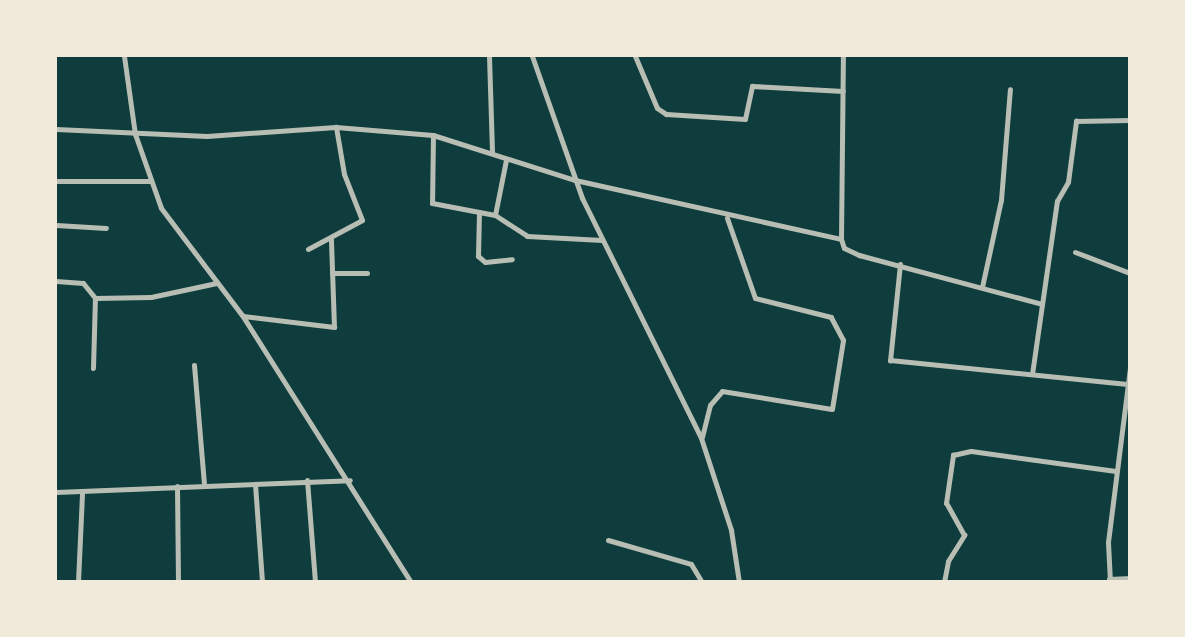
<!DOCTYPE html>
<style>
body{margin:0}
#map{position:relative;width:1185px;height:637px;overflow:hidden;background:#0f3d3e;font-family:Poppins,sans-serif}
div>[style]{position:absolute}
.minor>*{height:5px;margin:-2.5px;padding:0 2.5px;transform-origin:2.5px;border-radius:2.5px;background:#b8beb3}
span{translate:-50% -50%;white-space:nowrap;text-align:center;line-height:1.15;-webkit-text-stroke:4.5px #f1e9da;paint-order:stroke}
.frame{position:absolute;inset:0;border:57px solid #f1e9da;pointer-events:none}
</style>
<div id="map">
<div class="minor">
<i style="left:124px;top:56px;width:79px;rotate:82deg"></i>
<i style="left:135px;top:134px;width:78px;rotate:70.6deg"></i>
<i style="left:161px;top:208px;width:134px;rotate:52.9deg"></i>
<i style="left:242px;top:315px;width:316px;rotate:57.7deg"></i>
<i style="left:489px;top:56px;width:97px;rotate:88.2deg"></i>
<i style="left:532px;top:56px;width:151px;rotate:70.6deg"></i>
<i style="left:582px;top:198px;width:268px;rotate:63.6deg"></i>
<i style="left:701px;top:438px;width:97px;rotate:71.9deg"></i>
<i style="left:731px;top:530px;width:53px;rotate:81.3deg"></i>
<i style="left:635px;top:56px;width:56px;rotate:67.1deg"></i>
<i style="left:657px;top:108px;width:11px;rotate:34deg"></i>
<i style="left:666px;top:114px;width:79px;rotate:3.6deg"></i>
<i style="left:745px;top:119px;width:34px;rotate:-78deg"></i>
<i style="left:752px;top:86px;width:91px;rotate:3.1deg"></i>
<i style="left:56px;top:129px;width:151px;rotate:2.7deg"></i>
<i style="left:207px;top:136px;width:129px;rotate:-4deg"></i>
<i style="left:336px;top:127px;width:97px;rotate:4.7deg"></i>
<i style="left:433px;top:135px;width:149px;rotate:17.6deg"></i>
<i style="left:575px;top:180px;width:272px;rotate:12.5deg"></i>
<i style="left:841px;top:239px;width:9px;rotate:72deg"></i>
<i style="left:844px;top:248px;width:17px;rotate:25deg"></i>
<i style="left:859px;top:255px;width:189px;rotate:15deg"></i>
<i style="left:433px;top:135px;width:68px;rotate:90.8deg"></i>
<i style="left:432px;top:203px;width:64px;rotate:10.8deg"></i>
<i style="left:495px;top:215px;width:38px;rotate:33deg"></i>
<i style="left:527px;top:236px;width:75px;rotate:3.1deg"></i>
<i style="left:56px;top:181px;width:94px"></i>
<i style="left:479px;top:212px;width:44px;rotate:91.3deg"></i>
<i style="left:478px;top:256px;width:9px;rotate:41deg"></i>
<i style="left:485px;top:262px;width:27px;rotate:-6deg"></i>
<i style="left:495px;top:215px;width:56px;rotate:-78.7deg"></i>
<i style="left:56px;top:225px;width:50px;rotate:3.4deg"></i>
<i style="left:841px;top:239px;width:183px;rotate:-89.4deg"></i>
<i style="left:308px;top:249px;width:61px;rotate:-28.2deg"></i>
<i style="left:362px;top:220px;width:49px;rotate:-111.4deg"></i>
<i style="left:344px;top:174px;width:48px;rotate:-99.7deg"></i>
<i style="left:1075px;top:252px;width:59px;rotate:20.9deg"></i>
<i style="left:900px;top:264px;width:97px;rotate:95.9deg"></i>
<i style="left:890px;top:360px;width:236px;rotate:5.8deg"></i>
<i style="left:332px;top:273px;width:35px"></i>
<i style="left:56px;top:281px;width:27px;rotate:4deg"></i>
<i style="left:83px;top:283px;width:19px;rotate:51deg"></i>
<i style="left:95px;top:298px;width:56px;rotate:-1deg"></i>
<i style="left:151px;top:297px;width:67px;rotate:-12deg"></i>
<i style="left:982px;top:287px;width:89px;rotate:-77.7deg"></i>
<i style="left:1001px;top:200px;width:111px;rotate:-85.4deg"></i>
<i style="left:243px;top:316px;width:92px;rotate:6.9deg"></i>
<i style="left:334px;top:327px;width:88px;rotate:-92deg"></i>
<i style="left:194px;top:365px;width:118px;rotate:85.2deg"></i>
<i style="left:93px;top:368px;width:70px;rotate:-88.4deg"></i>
<i style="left:1032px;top:374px;width:175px;rotate:-81.8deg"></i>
<i style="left:1057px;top:201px;width:22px;rotate:-60deg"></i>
<i style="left:1068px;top:182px;width:62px;rotate:-82.5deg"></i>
<i style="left:1076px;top:121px;width:54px;rotate:-1.1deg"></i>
<i style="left:702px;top:437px;width:33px;rotate:-76deg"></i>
<i style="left:710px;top:405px;width:18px;rotate:-49deg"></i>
<i style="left:722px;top:391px;width:111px;rotate:9.3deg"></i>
<i style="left:832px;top:409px;width:70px;rotate:-80.9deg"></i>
<i style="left:843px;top:340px;width:26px;rotate:-118deg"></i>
<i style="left:831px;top:317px;width:78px;rotate:-166deg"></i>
<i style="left:755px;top:298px;width:85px;rotate:-109.3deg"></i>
<i style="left:307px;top:480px;width:102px;rotate:85.5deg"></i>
<i style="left:255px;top:484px;width:98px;rotate:85.9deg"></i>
<i style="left:177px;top:486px;width:96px;rotate:89.4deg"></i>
<i style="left:56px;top:492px;width:294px;rotate:-2.3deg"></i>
<i style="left:608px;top:540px;width:86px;rotate:16.1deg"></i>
<i style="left:691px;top:564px;width:21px;rotate:59deg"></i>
<i style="left:1109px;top:579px;width:21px;rotate:-3deg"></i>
<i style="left:78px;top:582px;width:89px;rotate:-87.4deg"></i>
<i style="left:944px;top:582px;width:21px;rotate:-79deg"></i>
<i style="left:948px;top:561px;width:31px;rotate:-58deg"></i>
<i style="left:964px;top:535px;width:37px;rotate:-119deg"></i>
<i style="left:946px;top:503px;width:49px;rotate:-81.7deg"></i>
<i style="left:953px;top:455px;width:18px;rotate:-13deg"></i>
<i style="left:971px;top:451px;width:146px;rotate:7.9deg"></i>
<i style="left:1110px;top:582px;width:40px;rotate:-92.9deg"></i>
<i style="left:1108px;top:542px;width:176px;rotate:-82.8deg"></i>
</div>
<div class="frame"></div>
</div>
